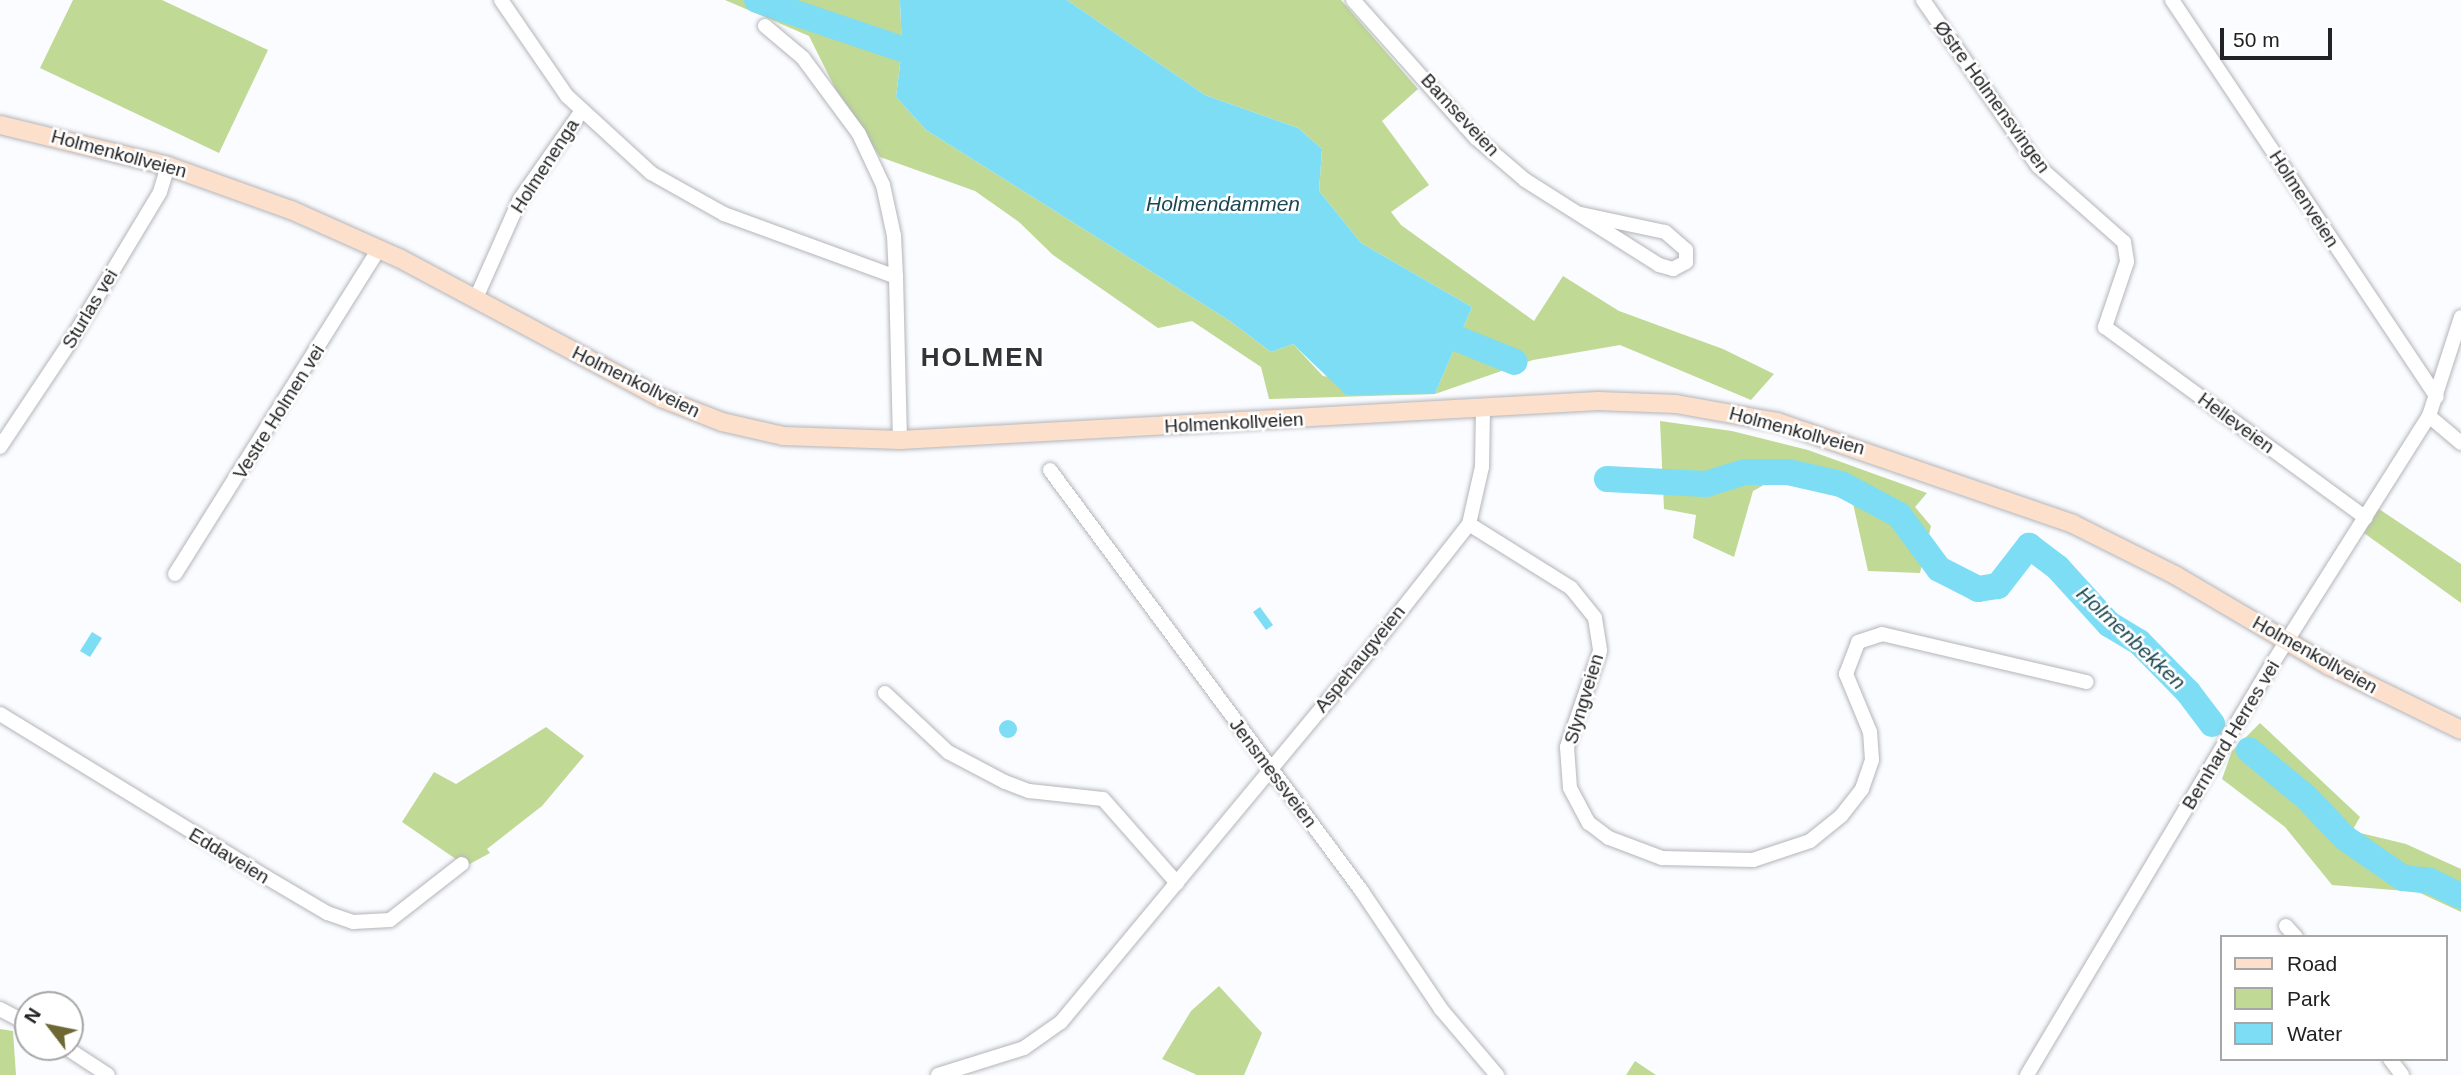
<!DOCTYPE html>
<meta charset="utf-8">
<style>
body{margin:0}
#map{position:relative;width:2461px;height:1075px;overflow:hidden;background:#fbfcff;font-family:Arial,sans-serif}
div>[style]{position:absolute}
.green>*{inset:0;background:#c0d995}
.water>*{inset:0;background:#7cddf5}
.round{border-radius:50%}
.river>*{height:26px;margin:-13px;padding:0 13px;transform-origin:13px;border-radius:13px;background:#7cddf5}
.roads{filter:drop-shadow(0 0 2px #b3b5ba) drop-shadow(0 0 2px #b3b5ba)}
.minor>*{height:14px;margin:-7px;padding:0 7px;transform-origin:7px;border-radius:7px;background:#fff}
.major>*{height:18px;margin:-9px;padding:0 9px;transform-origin:9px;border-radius:9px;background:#fde0cb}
span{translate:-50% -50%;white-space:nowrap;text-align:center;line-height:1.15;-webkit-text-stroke:5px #fff;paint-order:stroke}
.street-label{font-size:19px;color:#222224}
.water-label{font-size:21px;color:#1b4751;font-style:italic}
.district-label{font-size:26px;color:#333438;font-weight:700;letter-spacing:2px}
.legend{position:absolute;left:2220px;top:935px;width:228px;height:126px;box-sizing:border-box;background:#fff;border:2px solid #a7a7a7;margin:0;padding:9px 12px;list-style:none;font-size:21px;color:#222224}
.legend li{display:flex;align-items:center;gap:14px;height:35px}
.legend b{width:35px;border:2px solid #a7a7a7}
.north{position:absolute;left:14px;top:991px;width:70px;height:70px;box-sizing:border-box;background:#fff;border:2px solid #a7a7a7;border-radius:50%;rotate:302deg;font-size:19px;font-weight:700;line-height:28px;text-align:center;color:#222224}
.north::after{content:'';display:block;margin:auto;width:24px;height:32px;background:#6c6733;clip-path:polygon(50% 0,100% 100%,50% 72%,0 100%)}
.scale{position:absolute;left:2220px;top:28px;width:112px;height:32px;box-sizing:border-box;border:4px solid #222224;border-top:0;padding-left:9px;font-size:21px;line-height:24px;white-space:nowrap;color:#222224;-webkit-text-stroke:5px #fff;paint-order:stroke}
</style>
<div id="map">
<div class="green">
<i style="clip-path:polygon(73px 0,162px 0,268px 50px,219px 153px,40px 68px)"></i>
<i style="clip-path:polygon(725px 0,900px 0,902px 49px,896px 97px,926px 130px,1230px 321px,1271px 352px,1293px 344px,1323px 376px,1435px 394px,1472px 307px,1361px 243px,1319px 191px,1322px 149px,1298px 128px,1205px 95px,1067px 0,1341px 0,1418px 89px,1382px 121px,1429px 185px,1391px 212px,1401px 225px,1534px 321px,1563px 276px,1619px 311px,1723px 349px,1774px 374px,1751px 400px,1620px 345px,1533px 360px,1435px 394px,1269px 399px,1261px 367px,1192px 321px,1158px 328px,1053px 255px,1019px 222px,975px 191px,880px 157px,835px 88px,809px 36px)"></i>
<i style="clip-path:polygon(1660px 421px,1732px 431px,1808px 450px,1927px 493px,1915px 507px,1931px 526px,1920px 573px,1868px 571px,1848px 481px,1798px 466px,1753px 491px,1734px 557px,1693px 538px,1696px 515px,1664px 509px)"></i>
<i style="clip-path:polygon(2379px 509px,2461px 564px,2461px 603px,2364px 533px)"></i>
<i style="clip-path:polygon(2260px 723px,2360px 817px,2352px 831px,2406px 844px,2461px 869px,2461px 912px,2418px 892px,2332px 885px,2285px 827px,2222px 779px,2232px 751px)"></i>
<i style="clip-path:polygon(546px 727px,584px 756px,542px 806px,487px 849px,490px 853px,466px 866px,402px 822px,434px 772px,456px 784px)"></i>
<i style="clip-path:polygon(1219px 986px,1262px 1033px,1244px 1075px,1197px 1075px,1162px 1059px,1191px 1011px)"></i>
<i style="clip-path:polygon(0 1029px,13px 1031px,16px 1075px,0 1075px)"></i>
<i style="clip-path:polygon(1635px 1061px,1656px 1075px,1626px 1075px)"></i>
</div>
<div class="water">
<i style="clip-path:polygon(900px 0,1067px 0,1205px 95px,1298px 128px,1322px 149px,1319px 191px,1361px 243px,1472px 307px,1435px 394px,1346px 395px,1293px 344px,1271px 352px,1230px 321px,926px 130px,896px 97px,902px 49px)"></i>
<i style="clip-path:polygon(1260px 607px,1273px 625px,1266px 630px,1253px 612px)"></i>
<i style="clip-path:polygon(92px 632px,102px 638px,90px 657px,80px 651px)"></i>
<i class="round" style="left:999px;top:720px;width:18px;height:18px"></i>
</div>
<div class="river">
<i style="left:757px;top:0;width:153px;rotate:18.7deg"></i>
<i style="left:1458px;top:339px;width:61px;rotate:22deg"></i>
<i style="left:1607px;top:479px;width:99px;rotate:2.9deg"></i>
<i style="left:1706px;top:484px;width:41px;rotate:-17.1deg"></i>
<i style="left:1745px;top:472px;width:43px"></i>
<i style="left:1788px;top:472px;width:54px;rotate:12.8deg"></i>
<i style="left:1841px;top:484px;width:66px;rotate:28.1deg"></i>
<i style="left:1899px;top:515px;width:67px;rotate:53.5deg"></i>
<i style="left:1939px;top:569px;width:44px;rotate:27.1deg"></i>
<i style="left:1978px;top:589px;width:20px;rotate:-9deg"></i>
<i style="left:1998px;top:586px;width:51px;rotate:-52.2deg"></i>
<i style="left:2029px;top:546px;width:36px;rotate:37deg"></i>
<i style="left:2058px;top:568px;width:76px;rotate:47.7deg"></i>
<i style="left:2109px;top:624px;width:35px;rotate:31deg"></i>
<i style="left:2139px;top:642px;width:70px;rotate:45.6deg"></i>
<i style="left:2188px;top:692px;width:40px;rotate:53deg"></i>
<i style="left:2249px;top:750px;width:75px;rotate:39.6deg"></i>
<i style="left:2307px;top:798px;width:55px;rotate:46.5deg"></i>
<i style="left:2345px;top:838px;width:70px;rotate:34.6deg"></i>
<i style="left:2403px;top:878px;width:27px;rotate:6deg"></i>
<i style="left:2430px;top:881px;width:34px;rotate:26deg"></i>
</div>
<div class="roads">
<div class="minor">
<i style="left:501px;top:0;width:116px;rotate:55.5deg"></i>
<i style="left:567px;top:96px;width:114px;rotate:42.5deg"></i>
<i style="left:651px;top:173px;width:84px;rotate:29.3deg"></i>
<i style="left:724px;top:214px;width:183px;rotate:20.1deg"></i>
<i style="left:896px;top:277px;width:163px;rotate:88.6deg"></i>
<i style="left:1353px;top:0;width:185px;rotate:48.3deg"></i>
<i style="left:1476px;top:138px;width:65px;rotate:40.6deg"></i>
<i style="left:1525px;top:180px;width:159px;rotate:32.4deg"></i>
<i style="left:1659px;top:265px;width:15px;rotate:16deg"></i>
<i style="left:1673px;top:269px;width:15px;rotate:-28deg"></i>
<i style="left:1686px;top:262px;width:12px;rotate:-90deg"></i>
<i style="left:1686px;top:250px;width:28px;rotate:-139deg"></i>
<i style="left:1665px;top:232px;width:87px;rotate:-168deg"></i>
<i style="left:1923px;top:0;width:202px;rotate:55.3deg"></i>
<i style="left:2038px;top:166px;width:115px;rotate:41.5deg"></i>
<i style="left:2124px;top:242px;width:20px;rotate:81deg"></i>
<i style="left:2127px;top:262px;width:69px;rotate:108.7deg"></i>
<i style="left:2105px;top:327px;width:323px;rotate:36.2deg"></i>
<i style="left:2172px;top:0;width:477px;rotate:56.3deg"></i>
<i style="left:765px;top:26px;width:50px;rotate:40.1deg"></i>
<i style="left:803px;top:58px;width:94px;rotate:53.6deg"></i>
<i style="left:859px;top:134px;width:56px;rotate:64.8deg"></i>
<i style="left:883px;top:185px;width:52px;rotate:77.8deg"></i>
<i style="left:894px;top:236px;width:41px;rotate:87.2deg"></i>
<i style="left:476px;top:298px;width:108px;rotate:-66deg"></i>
<i style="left:520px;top:199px;width:106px;rotate:-55deg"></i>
<i style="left:2429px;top:416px;width:42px;rotate:40.2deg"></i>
<i style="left:0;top:447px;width:126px;rotate:-56.3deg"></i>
<i style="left:70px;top:342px;width:175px;rotate:-59deg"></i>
<i style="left:160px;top:192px;width:27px;rotate:-73deg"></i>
<i style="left:1050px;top:470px;width:523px;rotate:53.48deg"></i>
<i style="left:1361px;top:890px;width:143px;rotate:56.1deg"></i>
<i style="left:1441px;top:1009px;width:87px;rotate:49.7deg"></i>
<i style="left:1469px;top:524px;width:120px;rotate:32.1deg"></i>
<i style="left:1571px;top:588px;width:38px;rotate:51deg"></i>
<i style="left:1595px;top:618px;width:33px;rotate:81deg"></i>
<i style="left:1600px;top:651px;width:102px;rotate:109deg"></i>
<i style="left:1567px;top:747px;width:41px;rotate:85.8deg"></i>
<i style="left:1570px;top:788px;width:40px;rotate:62deg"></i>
<i style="left:1589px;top:823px;width:25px;rotate:37deg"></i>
<i style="left:1609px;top:838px;width:57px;rotate:20.7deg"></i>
<i style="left:1662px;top:858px;width:91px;rotate:1.3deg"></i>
<i style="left:1753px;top:860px;width:60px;rotate:-18.4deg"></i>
<i style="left:1810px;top:841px;width:40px;rotate:-39deg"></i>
<i style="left:1841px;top:816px;width:34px;rotate:-52deg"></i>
<i style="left:1862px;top:789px;width:31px;rotate:-71deg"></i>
<i style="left:1872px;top:760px;width:28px;rotate:-94deg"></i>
<i style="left:1870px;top:732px;width:63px;rotate:-112.5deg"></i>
<i style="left:1846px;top:674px;width:34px;rotate:-69deg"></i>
<i style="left:1858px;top:642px;width:25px;rotate:-18deg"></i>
<i style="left:1882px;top:634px;width:210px;rotate:13.2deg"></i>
<i style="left:175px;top:574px;width:384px;rotate:-57.9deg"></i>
<i style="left:885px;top:693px;width:86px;rotate:43.1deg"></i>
<i style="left:948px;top:752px;width:64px;rotate:27.8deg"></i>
<i style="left:1005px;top:782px;width:26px;rotate:21deg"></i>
<i style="left:1029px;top:791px;width:74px;rotate:6.2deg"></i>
<i style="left:1103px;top:799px;width:112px;rotate:48.6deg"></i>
<i style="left:0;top:714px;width:312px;rotate:31.5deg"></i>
<i style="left:266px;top:877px;width:71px;rotate:30.5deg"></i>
<i style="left:327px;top:913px;width:28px;rotate:19deg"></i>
<i style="left:353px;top:922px;width:37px;rotate:-3deg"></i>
<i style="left:390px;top:920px;width:91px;rotate:-37.9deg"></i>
<i style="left:2286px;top:926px;width:15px;rotate:48deg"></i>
<i style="left:0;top:1009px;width:32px;rotate:28deg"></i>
<i style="left:65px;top:1047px;width:51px;rotate:33.1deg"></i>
<i style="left:2390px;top:1059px;width:20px;rotate:53deg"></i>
<i style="left:938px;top:1075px;width:90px;rotate:-17.4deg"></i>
<i style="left:1024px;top:1048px;width:45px;rotate:-35.1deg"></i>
<i style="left:1061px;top:1022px;width:471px;rotate:-50.3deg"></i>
<i style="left:1362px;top:660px;width:173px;rotate:-51.8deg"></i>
<i style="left:1469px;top:524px;width:58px;rotate:-77.2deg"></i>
<i style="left:1482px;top:467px;width:58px;rotate:-89deg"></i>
<i style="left:2027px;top:1075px;width:482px;rotate:-59.2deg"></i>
<i style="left:2274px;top:661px;width:290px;rotate:-57.7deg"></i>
<i style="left:2429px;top:416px;width:104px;rotate:-72.1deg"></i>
</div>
<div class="major">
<i style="left:0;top:125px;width:173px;rotate:13.7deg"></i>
<i style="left:168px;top:166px;width:131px;rotate:19.7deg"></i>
<i style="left:291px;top:210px;width:118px;rotate:24deg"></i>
<i style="left:399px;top:258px;width:297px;rotate:28.1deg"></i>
<i style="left:661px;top:398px;width:66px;rotate:21.5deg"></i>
<i style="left:722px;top:422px;width:63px;rotate:12.9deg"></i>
<i style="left:783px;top:436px;width:117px;rotate:2deg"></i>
<i style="left:900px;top:440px;width:699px;rotate:-3.2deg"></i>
<i style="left:1598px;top:401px;width:78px;rotate:2.2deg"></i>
<i style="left:1676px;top:404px;width:103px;rotate:10.1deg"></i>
<i style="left:1777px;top:422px;width:313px;rotate:19deg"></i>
<i style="left:2073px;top:524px;width:114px;rotate:26.6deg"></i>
<i style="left:2175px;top:575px;width:178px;rotate:30.5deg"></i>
<i style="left:2328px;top:665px;width:148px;rotate:26deg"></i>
</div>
</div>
<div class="street-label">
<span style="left:1992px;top:97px;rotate:54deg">Østre Holmensvingen</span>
<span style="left:1460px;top:115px;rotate:47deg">Bamseveien</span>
<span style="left:119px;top:154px;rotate:15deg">Holmenkollveien</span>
<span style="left:545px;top:166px;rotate:-57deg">Holmenenga</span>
<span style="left:2304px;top:199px;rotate:57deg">Holmenveien</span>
<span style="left:90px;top:309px;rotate:-59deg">Sturlas vei</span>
<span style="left:636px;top:382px;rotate:26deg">Holmenkollveien</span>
<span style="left:279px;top:412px;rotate:-58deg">Vestre Holmen vei</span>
<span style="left:1234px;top:423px;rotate:-3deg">Holmenkollveien</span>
<span style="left:2236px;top:423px;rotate:36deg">Helleveien</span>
<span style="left:1797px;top:431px;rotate:15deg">Holmenkollveien</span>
<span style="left:2315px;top:655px;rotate:29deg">Holmenkollveien</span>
<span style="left:1360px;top:659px;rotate:-51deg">Aspehaugveien</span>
<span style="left:1584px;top:699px;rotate:-73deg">Slyngveien</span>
<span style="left:2231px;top:735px;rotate:-59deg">Bernhard Herres vei</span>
<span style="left:1273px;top:773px;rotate:53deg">Jensmessveien</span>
<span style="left:229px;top:856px;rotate:31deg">Eddaveien</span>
</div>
<div class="water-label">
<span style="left:1223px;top:204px">Holmendammen</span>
<span style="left:2131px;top:638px;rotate:43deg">Holmenbekken</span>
</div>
<div class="district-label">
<span style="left:983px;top:358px">HOLMEN</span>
</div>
<ul class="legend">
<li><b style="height:9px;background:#fde0cb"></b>Road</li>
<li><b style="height:19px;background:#c0d995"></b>Park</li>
<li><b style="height:19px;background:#7cddf5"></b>Water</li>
</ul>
<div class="north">N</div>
<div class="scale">50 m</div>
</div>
